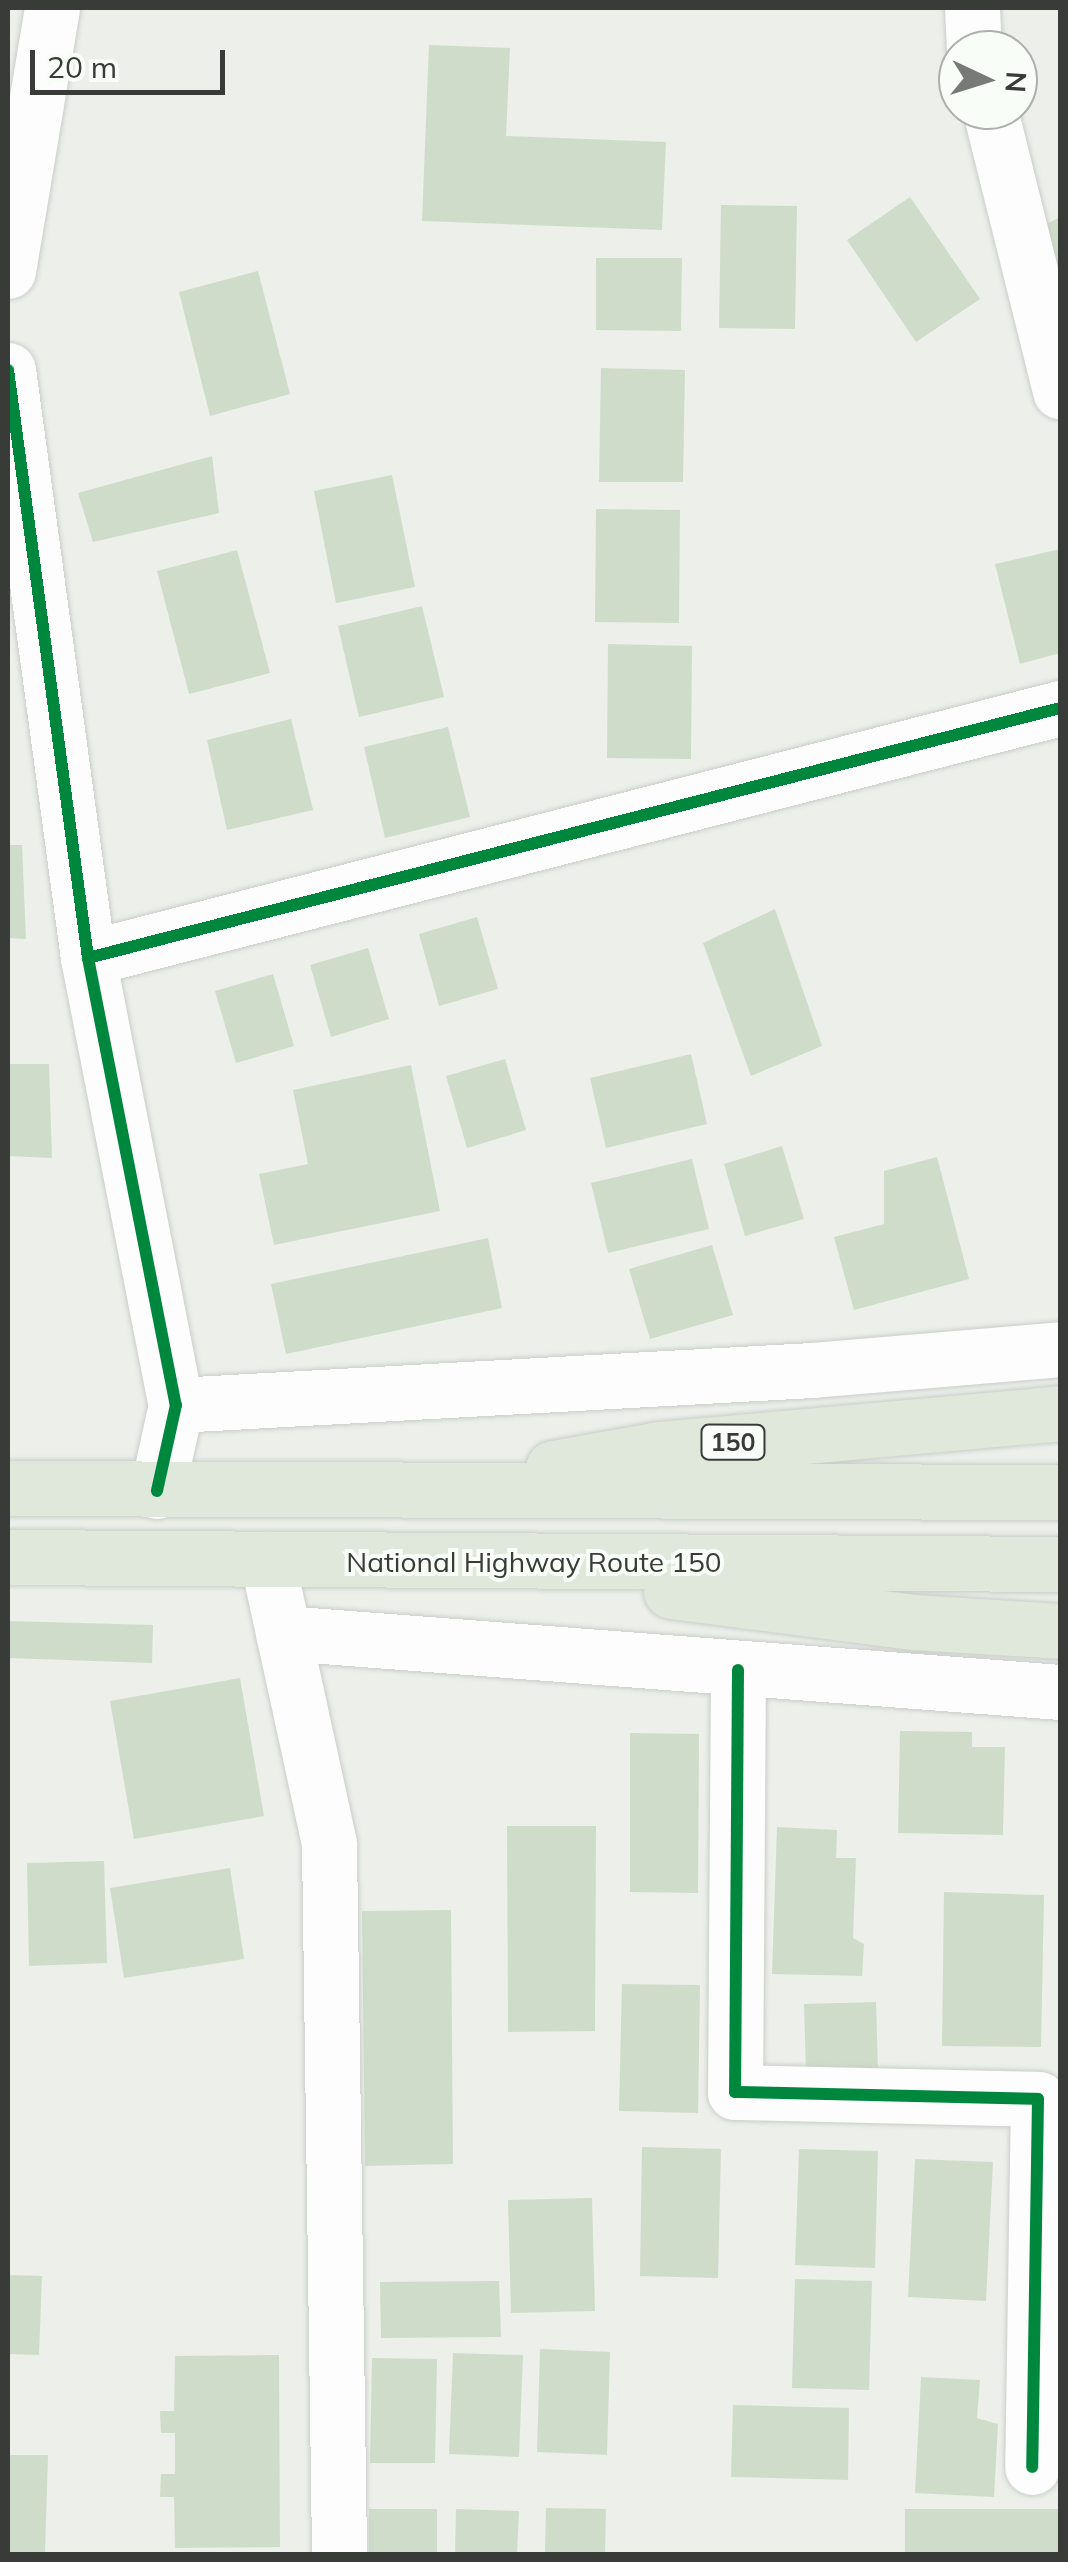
<!DOCTYPE html>
<style>
body{margin:0}
#map{position:relative;width:1068px;height:2562px;overflow:hidden;background:#ecefea;font-family:Mulish,sans-serif}
div>[style]{position:absolute}
.building>*{inset:0;background:#d0dcca}
.roads{filter:drop-shadow(0 0 2px #cacdc9) drop-shadow(0 0 2px #cacdc9)}
.minor>*{height:55px;margin:-27.5px;padding:0 27.5px;transform-origin:27.5px;border-radius:27.5px;background:#fcfdfc}
.highway>*{height:55px;margin:-27.5px;padding:0 27.5px;transform-origin:27.5px;border-radius:27.5px;background:#dfe8da}
.cycleway>*{height:12px;margin:-6px;padding:0 6px;transform-origin:6px;border-radius:6px;background:#00873e}
span{translate:-50% -50%;white-space:nowrap;text-align:center;line-height:1.15;-webkit-text-stroke:8px #f9fdf7;paint-order:stroke}
.shield-label span{padding:2px 8px;background:#f9fdf7;border:2px solid;border-radius:8px;-webkit-text-stroke-width:0}
.shield-label{font-size:25px;color:#393b39;font-weight:700}
.street-label{font-size:28px;color:#393b39}
.frame{position:absolute;inset:0;border:10px solid #393b39;pointer-events:none}
.north{position:absolute;left:938px;top:30px;width:100px;height:100px;box-sizing:border-box;background:#f9fdf7;border:2px solid #acafab;border-radius:50%;rotate:94deg;font-size:28px;font-weight:700;line-height:40px;text-align:center;color:#393b39}
.north::after{content:'';display:block;margin:auto;width:35px;height:45px;background:#787a77;clip-path:polygon(50% 0,100% 100%,50% 72%,0 100%)}
.scale{position:absolute;left:30px;top:50px;width:195px;height:45px;box-sizing:border-box;border:5px solid #393b39;border-top:0;padding-left:12px;font-size:30px;line-height:35px;white-space:nowrap;color:#393b39;-webkit-text-stroke:8px #f9fdf7;paint-order:stroke}
</style>
<div id="map">
<div class="building">
<i style="clip-path:polygon(429px 45px,510px 48px,506px 136px,666px 142px,662px 230px,422px 221px)"></i>
<i style="clip-path:polygon(910px 197px,980px 299px,916px 342px,847px 240px)"></i>
<i style="clip-path:polygon(721px 205px,797px 206px,795px 329px,719px 328px)"></i>
<i style="clip-path:polygon(1060px 217px,1060px 270px,1039px 228px)"></i>
<i style="clip-path:polygon(596px 258px,682px 258px,681px 331px,596px 330px)"></i>
<i style="clip-path:polygon(258px 271px,290px 394px,210px 416px,179px 292px)"></i>
<i style="clip-path:polygon(601px 368px,685px 370px,683px 482px,599px 482px)"></i>
<i style="clip-path:polygon(212px 456px,219px 513px,93px 542px,78px 493px)"></i>
<i style="clip-path:polygon(392px 475px,415px 587px,336px 603px,314px 491px)"></i>
<i style="clip-path:polygon(596px 509px,680px 510px,679px 623px,595px 622px)"></i>
<i style="clip-path:polygon(1060px 549px,1060px 653px,1020px 664px,995px 564px)"></i>
<i style="clip-path:polygon(237px 550px,270px 673px,189px 694px,157px 571px)"></i>
<i style="clip-path:polygon(422px 606px,444px 697px,359px 717px,338px 626px)"></i>
<i style="clip-path:polygon(608px 644px,692px 646px,691px 759px,607px 758px)"></i>
<i style="clip-path:polygon(291px 719px,313px 810px,227px 830px,207px 740px)"></i>
<i style="clip-path:polygon(448px 727px,470px 817px,385px 838px,364px 747px)"></i>
<i style="clip-path:polygon(8px 845px,22px 845px,26px 939px,8px 938px)"></i>
<i style="clip-path:polygon(775px 909px,822px 1046px,751px 1076px,703px 943px)"></i>
<i style="clip-path:polygon(477px 917px,498px 989px,439px 1006px,419px 934px)"></i>
<i style="clip-path:polygon(368px 948px,389px 1019px,331px 1037px,310px 965px)"></i>
<i style="clip-path:polygon(273px 974px,294px 1046px,236px 1063px,215px 991px)"></i>
<i style="clip-path:polygon(691px 1054px,707px 1124px,606px 1148px,590px 1078px)"></i>
<i style="clip-path:polygon(505px 1059px,526px 1130px,467px 1148px,446px 1076px)"></i>
<i style="clip-path:polygon(8px 1064px,49px 1064px,52px 1158px,8px 1156px)"></i>
<i style="clip-path:polygon(411px 1065px,440px 1211px,274px 1245px,259px 1174px,308px 1164px,293px 1090px)"></i>
<i style="clip-path:polygon(782px 1146px,804px 1219px,745px 1236px,724px 1164px)"></i>
<i style="clip-path:polygon(937px 1157px,969px 1279px,854px 1310px,834px 1237px,884px 1224px,884px 1171px)"></i>
<i style="clip-path:polygon(692px 1159px,709px 1229px,608px 1253px,591px 1183px)"></i>
<i style="clip-path:polygon(488px 1238px,502px 1308px,286px 1354px,271px 1284px)"></i>
<i style="clip-path:polygon(712px 1245px,733px 1315px,650px 1339px,629px 1269px)"></i>
<i style="clip-path:polygon(8px 1621px,153px 1625px,152px 1663px,8px 1658px)"></i>
<i style="clip-path:polygon(240px 1678px,264px 1816px,134px 1839px,110px 1701px)"></i>
<i style="clip-path:polygon(900px 1731px,972px 1732px,972px 1747px,1005px 1747px,1003px 1835px,898px 1833px)"></i>
<i style="clip-path:polygon(630px 1733px,699px 1734px,698px 1893px,630px 1892px)"></i>
<i style="clip-path:polygon(507px 1826px,596px 1826px,595px 2031px,508px 2032px)"></i>
<i style="clip-path:polygon(777px 1827px,837px 1830px,836px 1858px,856px 1858px,853px 1938px,864px 1944px,862px 1976px,772px 1974px)"></i>
<i style="clip-path:polygon(104px 1861px,107px 1963px,29px 1966px,27px 1863px)"></i>
<i style="clip-path:polygon(230px 1868px,244px 1959px,124px 1978px,110px 1888px)"></i>
<i style="clip-path:polygon(944px 1892px,1044px 1895px,1041px 2047px,942px 2046px)"></i>
<i style="clip-path:polygon(451px 1910px,453px 2164px,365px 2166px,362px 1911px)"></i>
<i style="clip-path:polygon(622px 1984px,700px 1985px,698px 2113px,619px 2111px)"></i>
<i style="clip-path:polygon(876px 2002px,878px 2069px,806px 2071px,804px 2004px)"></i>
<i style="clip-path:polygon(642px 2147px,721px 2149px,718px 2278px,640px 2276px)"></i>
<i style="clip-path:polygon(799px 2149px,878px 2151px,875px 2268px,795px 2265px)"></i>
<i style="clip-path:polygon(915px 2159px,993px 2162px,986px 2301px,908px 2297px)"></i>
<i style="clip-path:polygon(592px 2198px,595px 2311px,511px 2313px,508px 2200px)"></i>
<i style="clip-path:polygon(8px 2275px,42px 2276px,39px 2355px,8px 2354px)"></i>
<i style="clip-path:polygon(795px 2279px,872px 2281px,869px 2390px,792px 2388px)"></i>
<i style="clip-path:polygon(499px 2281px,501px 2337px,381px 2338px,380px 2282px)"></i>
<i style="clip-path:polygon(540px 2349px,610px 2352px,607px 2455px,537px 2452px)"></i>
<i style="clip-path:polygon(453px 2353px,523px 2355px,519px 2457px,449px 2454px)"></i>
<i style="clip-path:polygon(279px 2355px,280px 2547px,175px 2548px,174px 2497px,160px 2497px,161px 2474px,175px 2474px,175px 2433px,161px 2433px,160px 2411px,174px 2411px,175px 2356px)"></i>
<i style="clip-path:polygon(372px 2358px,437px 2359px,435px 2463px,370px 2463px)"></i>
<i style="clip-path:polygon(921px 2377px,980px 2380px,977px 2418px,998px 2424px,994px 2497px,915px 2493px)"></i>
<i style="clip-path:polygon(733px 2405px,849px 2408px,848px 2480px,731px 2477px)"></i>
<i style="clip-path:polygon(8px 2455px,48px 2455px,45px 2554px,8px 2554px)"></i>
<i style="clip-path:polygon(546px 2508px,606px 2509px,605px 2554px,545px 2554px)"></i>
<i style="clip-path:polygon(369px 2509px,437px 2509px,437px 2554px,369px 2554px)"></i>
<i style="clip-path:polygon(456px 2509px,519px 2511px,517px 2554px,455px 2554px)"></i>
<i style="clip-path:polygon(905px 2509px,1060px 2509px,1060px 2554px,905px 2554px)"></i>
</div>
<div class="roads">
<div class="minor">
<i style="left:972px;top:8px;width:42px;rotate:87.3deg"></i>
<i style="left:990px;top:110px;width:290px;rotate:76deg"></i>
<i style="left:8px;top:271px;width:267px;rotate:-80.5deg"></i>
<i style="left:8px;top:370px;width:593px;rotate:82.25deg"></i>
<i style="left:88px;top:958px;width:456px;rotate:78.9deg"></i>
<i style="left:176px;top:1405px;width:88px;rotate:102.5deg"></i>
<i style="left:88px;top:958px;width:1004px;rotate:-14.42deg"></i>
<i style="left:176px;top:1405px;width:636px;rotate:-3.15deg"></i>
<i style="left:811px;top:1370px;width:250px;rotate:-4.8deg"></i>
<i style="left:267px;top:1559px;width:292px;rotate:77.7deg"></i>
<i style="left:329px;top:1844px;width:710px;rotate:89.19deg"></i>
<i style="left:283px;top:1633px;width:779px;rotate:4.34deg"></i>
<i style="left:738px;top:1670px;width:422px;rotate:90.4deg"></i>
<i style="left:735px;top:2092px;width:303px;rotate:1.3deg"></i>
<i style="left:1038px;top:2099px;width:368px;rotate:90.9deg"></i>
</div>
<div class="highway">
<i style="left:553px;top:1468px;width:109px;rotate:-10.1deg"></i>
<i style="left:660px;top:1449px;width:402px;rotate:-5.1deg"></i>
<i style="left:8px;top:1488px;width:1052px;rotate:0.22deg"></i>
<i style="left:8px;top:1557px;width:1052px;rotate:0.38deg"></i>
<i style="left:671px;top:1591px;width:245px;rotate:7.3deg"></i>
<i style="left:914px;top:1622px;width:146px;rotate:3.5deg"></i>
</div>
</div>
<div class="cycleway">
<i style="left:8px;top:370px;width:593px;rotate:82.25deg"></i>
<i style="left:88px;top:958px;width:456px;rotate:78.9deg"></i>
<i style="left:176px;top:1405px;width:88px;rotate:102.5deg"></i>
<i style="left:88px;top:958px;width:1004px;rotate:-14.42deg"></i>
<i style="left:738px;top:1670px;width:422px;rotate:90.4deg"></i>
<i style="left:735px;top:2092px;width:303px;rotate:1.3deg"></i>
<i style="left:1038px;top:2099px;width:368px;rotate:90.9deg"></i>
</div>
<div class="shield-label">
<span style="left:733px;top:1442px">150</span>
</div>
<div class="street-label">
<span style="left:534px;top:1562px">National Highway Route 150</span>
</div>
<div class="frame"></div>
<div class="north">N</div>
<div class="scale">20 m</div>
</div>
